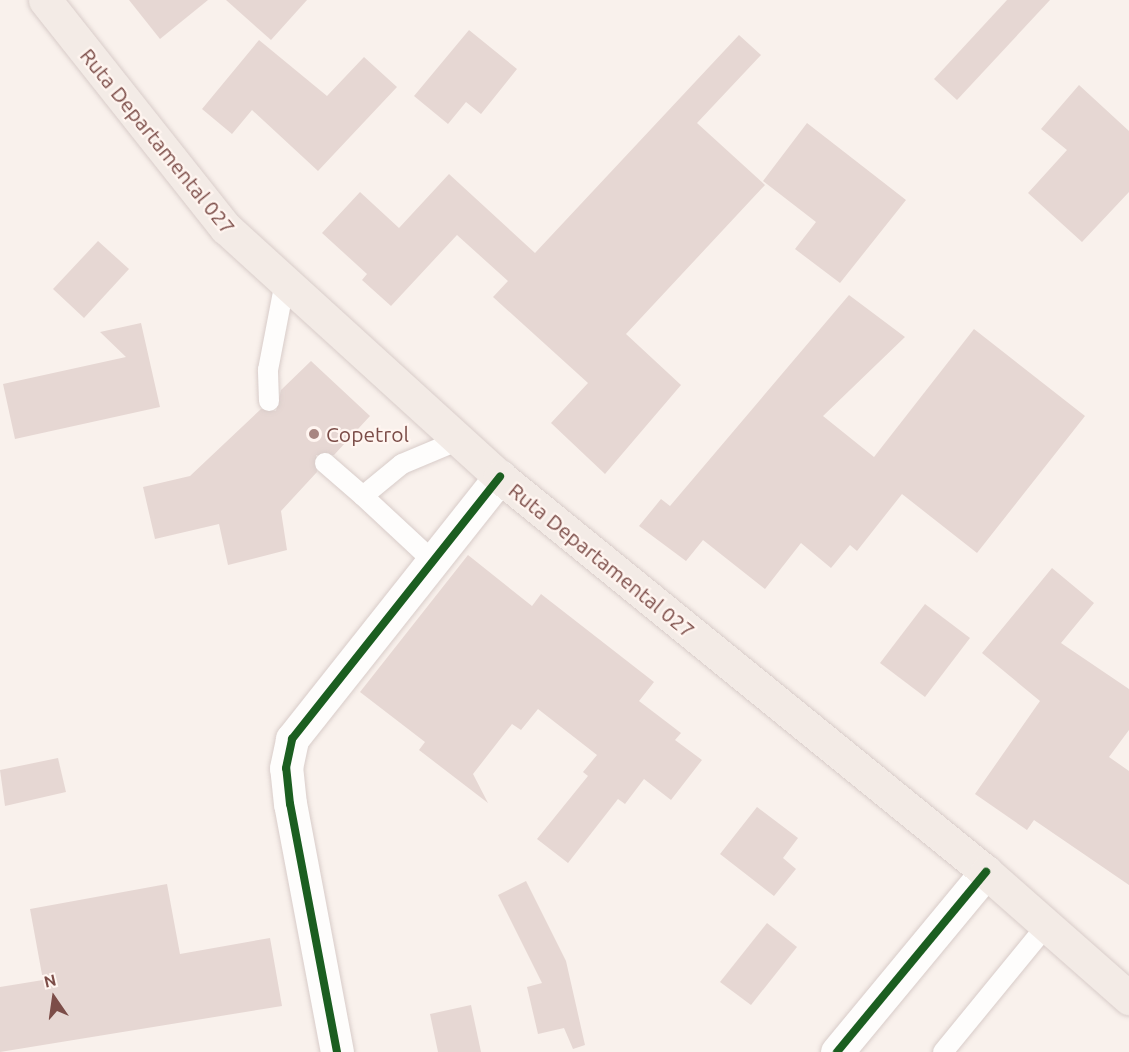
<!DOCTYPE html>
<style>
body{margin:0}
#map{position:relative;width:1129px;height:1052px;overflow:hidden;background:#f9f1ec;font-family:Ubuntu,sans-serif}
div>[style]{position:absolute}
.building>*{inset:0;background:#e6d7d3}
.roads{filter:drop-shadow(0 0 2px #d8ccc9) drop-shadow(0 0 2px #d8ccc9)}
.lane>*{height:20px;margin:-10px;padding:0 10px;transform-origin:10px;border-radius:10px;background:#fefdfc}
.street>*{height:33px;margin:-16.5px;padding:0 16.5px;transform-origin:16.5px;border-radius:16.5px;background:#fefdfc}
.primary>*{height:33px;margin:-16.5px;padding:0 16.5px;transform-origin:16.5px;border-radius:16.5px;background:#f3ebe6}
.cycleway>*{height:8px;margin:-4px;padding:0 4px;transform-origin:4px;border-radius:4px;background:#1b5e20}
.dots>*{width:16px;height:16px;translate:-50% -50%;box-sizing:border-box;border:3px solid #fff5f0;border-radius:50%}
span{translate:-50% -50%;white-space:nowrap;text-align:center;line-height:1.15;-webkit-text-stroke:4.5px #fff5f0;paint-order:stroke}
.street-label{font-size:21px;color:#7c4d48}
.poi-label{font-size:21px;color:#7c4d48}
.left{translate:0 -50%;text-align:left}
.north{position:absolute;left:24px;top:968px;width:60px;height:60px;-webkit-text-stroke:4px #fff5f0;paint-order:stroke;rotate:347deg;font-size:16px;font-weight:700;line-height:24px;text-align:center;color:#7c4d48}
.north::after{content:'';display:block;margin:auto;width:21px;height:27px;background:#7c4d48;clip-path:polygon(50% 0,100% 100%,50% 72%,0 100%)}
</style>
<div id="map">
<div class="building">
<i style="clip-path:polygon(129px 0,208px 0,160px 39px)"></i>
<i style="clip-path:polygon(226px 0,307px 0,271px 40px)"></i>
<i style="clip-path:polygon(1007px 0,1050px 0,957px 100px,934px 79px)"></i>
<i style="clip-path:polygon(469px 30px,517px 69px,481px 114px,466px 102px,448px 124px,414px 96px)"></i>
<i style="clip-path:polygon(739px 35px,761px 55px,697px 123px,765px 185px,626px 334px,681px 385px,605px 474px,551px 423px,588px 383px,493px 297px,508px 281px,457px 235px,391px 306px,362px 280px,367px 274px,322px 233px,360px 192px,399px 228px,449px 174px,535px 253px)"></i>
<i style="clip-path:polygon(259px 40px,327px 96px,364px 57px,397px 87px,318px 171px,252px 110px,232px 134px,202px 109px)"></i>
<i style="clip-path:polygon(1079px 85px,1129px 131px,1129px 192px,1082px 242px,1028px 193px,1067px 150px,1041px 129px)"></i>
<i style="clip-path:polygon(807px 123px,906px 200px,840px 283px,795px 249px,816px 222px,763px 181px)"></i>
<i style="clip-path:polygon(98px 241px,129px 269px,84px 318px,53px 289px)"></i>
<i style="clip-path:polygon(849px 295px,905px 337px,823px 416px,874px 457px,974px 329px,1085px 416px,977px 553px,902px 494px,857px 551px,850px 545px,831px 568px,801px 543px,765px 589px,703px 540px,686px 561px,639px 526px,661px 499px,670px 506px)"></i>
<i style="clip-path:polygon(141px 323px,160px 407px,15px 439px,3px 384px,126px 357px,100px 332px)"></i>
<i style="clip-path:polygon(311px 361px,370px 416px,334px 455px,316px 455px,317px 472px,281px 511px,287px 550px,228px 565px,219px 524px,155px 539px,143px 487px,190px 476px,261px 409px,276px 411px,281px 390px)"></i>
<i style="clip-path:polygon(468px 555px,532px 606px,541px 594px,654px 682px,639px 701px,681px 733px,675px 740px,702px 760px,671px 800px,644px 779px,625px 804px,618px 799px,568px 863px,537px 839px,588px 776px,583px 772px,597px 755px,538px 709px,521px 730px,512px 724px,473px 774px,488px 803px,419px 750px,425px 742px,360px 692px)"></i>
<i style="clip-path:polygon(1052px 568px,1094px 603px,1061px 643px,1129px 689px,1129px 730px,1109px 757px,1129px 771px,1129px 885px,1034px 820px,1027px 830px,975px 794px,1040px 701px,982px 653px)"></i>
<i style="clip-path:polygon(925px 604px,970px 638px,925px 697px,880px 663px)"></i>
<i style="clip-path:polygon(58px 758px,66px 792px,5px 806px,0 770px)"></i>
<i style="clip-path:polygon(757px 807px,798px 838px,783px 858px,796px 869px,774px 896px,720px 854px)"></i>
<i style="clip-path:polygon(526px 881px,566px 961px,585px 1045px,573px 1049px,564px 1028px,538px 1034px,527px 987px,542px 983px,498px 895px)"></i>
<i style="clip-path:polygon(167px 884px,180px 954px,270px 938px,282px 1006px,0 1052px,0 987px,43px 980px,30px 909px)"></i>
<i style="clip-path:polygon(767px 923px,797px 947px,751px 1005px,720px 982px)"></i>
<i style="clip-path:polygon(471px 1005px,481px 1052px,438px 1052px,430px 1014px)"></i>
</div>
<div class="roads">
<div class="lane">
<i style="left:269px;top:401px;width:31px;rotate:-92deg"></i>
<i style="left:268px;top:370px;width:90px;rotate:-79.1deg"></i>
<i style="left:325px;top:463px;width:50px;rotate:41deg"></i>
<i style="left:363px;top:496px;width:50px;rotate:-39.4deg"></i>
<i style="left:402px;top:464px;width:62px;rotate:-22.8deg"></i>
<i style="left:363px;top:496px;width:96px;rotate:42.9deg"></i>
<i style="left:943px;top:1052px;width:164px;rotate:-50.7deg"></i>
</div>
<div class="street">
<i style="left:337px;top:1052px;width:252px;rotate:-100.7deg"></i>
<i style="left:290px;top:804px;width:36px;rotate:-96deg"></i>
<i style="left:286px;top:768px;width:30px;rotate:-78deg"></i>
<i style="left:292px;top:739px;width:335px;rotate:-51.6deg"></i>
<i style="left:837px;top:1052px;width:234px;rotate:-50.4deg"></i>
</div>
<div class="primary">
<i style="left:45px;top:0;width:291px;rotate:51.6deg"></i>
<i style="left:226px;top:228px;width:370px;rotate:42.3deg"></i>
<i style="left:500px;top:477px;width:626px;rotate:39.1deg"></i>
<i style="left:986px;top:872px;width:191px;rotate:41.4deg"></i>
</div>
</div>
<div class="cycleway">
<i style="left:337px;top:1052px;width:252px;rotate:-100.7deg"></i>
<i style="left:290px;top:804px;width:36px;rotate:-96deg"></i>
<i style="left:286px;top:768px;width:30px;rotate:-78deg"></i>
<i style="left:292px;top:739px;width:335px;rotate:-51.6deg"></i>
<i style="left:837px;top:1052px;width:234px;rotate:-50.4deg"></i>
</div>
<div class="dots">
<i style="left:314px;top:434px;background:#a88681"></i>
</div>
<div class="street-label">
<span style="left:158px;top:141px;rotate:51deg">Ruta Departamental 027</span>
<span style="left:602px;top:560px;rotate:39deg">Ruta Departamental 027</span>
</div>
<div class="poi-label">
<span class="left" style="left:326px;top:434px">Copetrol</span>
</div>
<div class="north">N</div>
</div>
